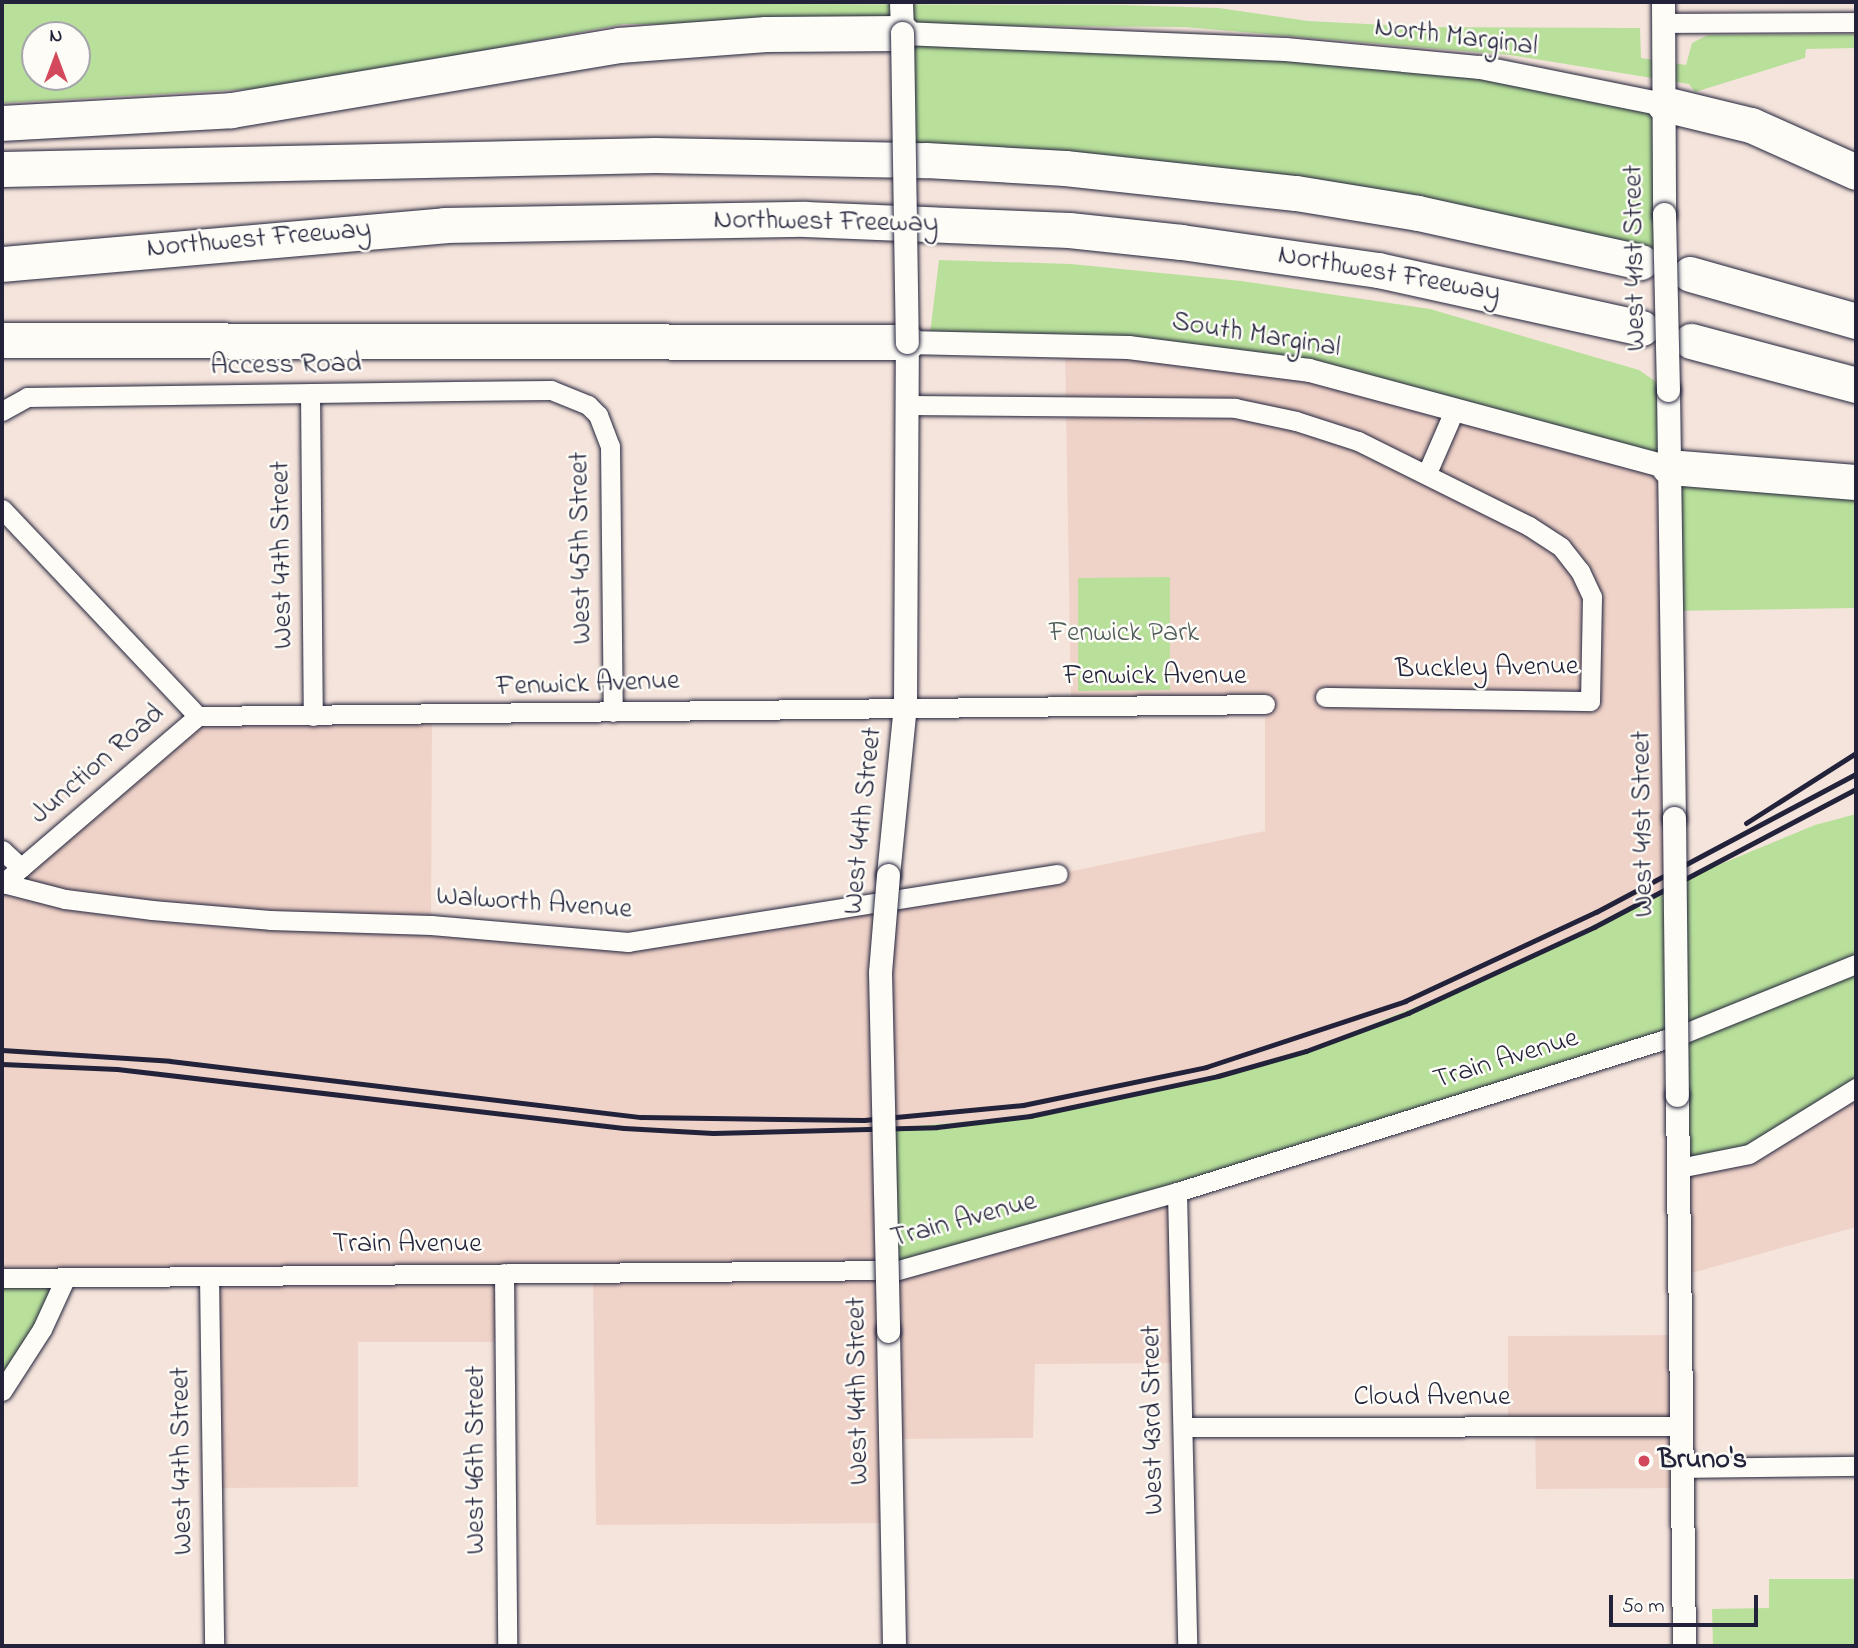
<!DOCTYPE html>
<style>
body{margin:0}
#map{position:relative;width:1858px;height:1648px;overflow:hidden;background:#f5e4db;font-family:"Indie Flower",sans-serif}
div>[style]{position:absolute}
.built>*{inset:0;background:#f0d3c8}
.green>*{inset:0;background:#b9e09b}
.roads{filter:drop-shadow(0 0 2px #22223b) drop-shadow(0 0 2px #22223b)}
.minor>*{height:19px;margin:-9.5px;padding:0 9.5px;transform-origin:9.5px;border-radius:9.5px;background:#fdfcf7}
.tertiary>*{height:23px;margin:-11.5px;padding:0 11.5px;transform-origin:11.5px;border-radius:11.5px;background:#fdfcf7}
.motorway>*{height:35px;margin:-17.5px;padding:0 17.5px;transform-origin:17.5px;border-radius:17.5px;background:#fdfcf7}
.rail>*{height:5px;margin:-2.5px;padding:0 2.5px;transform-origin:2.5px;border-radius:2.5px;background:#22223b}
.bridges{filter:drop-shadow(0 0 2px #22223b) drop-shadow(0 0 2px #22223b)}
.tertiary-bridge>*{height:23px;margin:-11.5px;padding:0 11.5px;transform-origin:11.5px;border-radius:11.5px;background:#fdfcf7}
.dots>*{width:19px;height:19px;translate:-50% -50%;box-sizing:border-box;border:4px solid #fdfcf7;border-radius:50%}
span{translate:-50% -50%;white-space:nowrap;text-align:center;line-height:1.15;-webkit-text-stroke:5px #fdfcf7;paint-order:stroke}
.street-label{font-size:28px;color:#22223b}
.park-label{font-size:28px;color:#4f5b58}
.poi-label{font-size:28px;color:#22223b;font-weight:700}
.left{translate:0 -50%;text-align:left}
.frame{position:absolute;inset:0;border:4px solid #22223b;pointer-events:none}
.north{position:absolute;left:21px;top:21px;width:70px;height:70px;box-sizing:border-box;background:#fdfcf7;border:2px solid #a5a5ac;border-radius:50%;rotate:0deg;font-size:19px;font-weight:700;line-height:28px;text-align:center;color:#22223b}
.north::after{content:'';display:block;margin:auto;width:24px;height:32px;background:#d1495b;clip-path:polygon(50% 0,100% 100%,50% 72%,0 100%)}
.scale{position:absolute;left:1609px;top:1595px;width:149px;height:32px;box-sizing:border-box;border:4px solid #22223b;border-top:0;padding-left:9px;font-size:21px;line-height:24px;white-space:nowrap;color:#22223b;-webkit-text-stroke:5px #fdfcf7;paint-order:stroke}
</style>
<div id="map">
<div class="built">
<i style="clip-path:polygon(1065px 346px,1309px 370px,1669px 467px,1675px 883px,1500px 973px,1306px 1051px,1126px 1098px,1029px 1116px,881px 1129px,1177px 1192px,1181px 1363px,1035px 1364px,1033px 1438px,891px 1439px,892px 1523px,596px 1525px,593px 1273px,504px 1273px,504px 1342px,358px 1342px,358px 1487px,217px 1488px,212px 1276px,2px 1278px,2px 850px,20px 868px,198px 716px,432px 717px,431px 924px,628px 942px,1058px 874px,1265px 831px,1265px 704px,1071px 705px)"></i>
<i style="clip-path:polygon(1856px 1088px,1856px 1227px,1681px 1276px,1679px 1168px)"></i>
<i style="clip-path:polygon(1681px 1335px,1683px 1488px,1536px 1489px,1535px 1426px,1508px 1426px,1508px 1336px)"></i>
</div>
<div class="green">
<i style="clip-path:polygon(evenodd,2px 2px,1123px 5px,1219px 8px,1308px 21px,1426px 27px,1640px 28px,1641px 58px,1686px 65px,1692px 43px,1708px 35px,1856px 34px,1856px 48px,1806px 49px,1805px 58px,1695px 92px,1689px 84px,1510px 55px,1184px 27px,624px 24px,288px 87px,2px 103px,2px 2px,35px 35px,77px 35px,77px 77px,35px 77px,35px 35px)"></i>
<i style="clip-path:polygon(902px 33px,1285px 49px,1664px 104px,1666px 270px,1580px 248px,903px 159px)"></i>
<i style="clip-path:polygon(939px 260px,1071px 264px,1241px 281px,1430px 309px,1639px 370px,1668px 390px,1669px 467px,1856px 482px,1856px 608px,1671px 611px,1669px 468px,1309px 370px,929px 342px)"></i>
<i style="clip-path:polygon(1170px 577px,1170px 690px,1078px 691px,1078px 578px)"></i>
<i style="clip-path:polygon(1856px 814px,1856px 1088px,1760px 1149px,1679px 1168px,1677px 1032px,898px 1270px,881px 1129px,1029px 1116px,1126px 1098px,1306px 1051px,1500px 973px,1675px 883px,1815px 825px)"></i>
<i style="clip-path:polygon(2px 1278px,65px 1279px,2px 1391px)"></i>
<i style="clip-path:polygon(1769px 1579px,1856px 1579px,1856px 1646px,1713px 1646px,1712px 1609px,1769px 1608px)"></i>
</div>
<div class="roads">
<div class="minor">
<i style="left:1663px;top:23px;width:193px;rotate:-0.3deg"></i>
<i style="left:310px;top:393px;width:323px;rotate:89.5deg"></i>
<i style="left:908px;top:405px;width:327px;rotate:0.5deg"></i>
<i style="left:1235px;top:408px;width:62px;rotate:12deg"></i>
<i style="left:1296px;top:421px;width:65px;rotate:17.9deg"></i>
<i style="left:1358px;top:441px;width:191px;rotate:26.4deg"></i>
<i style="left:1529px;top:526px;width:38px;rotate:33deg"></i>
<i style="left:1561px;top:547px;width:31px;rotate:52deg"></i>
<i style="left:1580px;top:571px;width:29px;rotate:65deg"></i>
<i style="left:1592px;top:597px;width:104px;rotate:91.1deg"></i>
<i style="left:1590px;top:701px;width:265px;rotate:-179.1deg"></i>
<i style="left:2px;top:411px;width:29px;rotate:-29deg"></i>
<i style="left:27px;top:397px;width:429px;rotate:-0.8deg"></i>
<i style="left:456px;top:391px;width:95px;rotate:-0.6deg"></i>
<i style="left:551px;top:390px;width:40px;rotate:22deg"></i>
<i style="left:588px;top:405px;width:14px;rotate:45deg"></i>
<i style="left:598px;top:415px;width:33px;rotate:69deg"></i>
<i style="left:610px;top:446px;width:266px;rotate:89.4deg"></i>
<i style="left:1427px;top:473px;width:68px;rotate:-66.5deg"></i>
<i style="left:2px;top:509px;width:285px;rotate:46.6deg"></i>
<i style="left:198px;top:716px;width:1067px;rotate:-0.64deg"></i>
<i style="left:2px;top:850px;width:26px;rotate:43deg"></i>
<i style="left:3px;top:883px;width:64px;rotate:14.5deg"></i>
<i style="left:65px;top:899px;width:88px;rotate:7.2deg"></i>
<i style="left:152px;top:910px;width:118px;rotate:4.8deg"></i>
<i style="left:270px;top:920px;width:161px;rotate:1.8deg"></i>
<i style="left:431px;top:925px;width:198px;rotate:4.9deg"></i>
<i style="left:628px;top:942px;width:435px;rotate:-9deg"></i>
<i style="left:2px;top:884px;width:258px;rotate:-40.6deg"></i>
<i style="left:1679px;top:1168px;width:71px;rotate:-11.3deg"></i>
<i style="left:1749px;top:1154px;width:126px;rotate:-31.7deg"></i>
<i style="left:1177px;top:1192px;width:454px;rotate:88.7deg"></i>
<i style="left:504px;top:1273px;width:373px;rotate:89.5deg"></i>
<i style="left:209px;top:1276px;width:370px;rotate:89.2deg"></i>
<i style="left:2px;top:1278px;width:896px;rotate:-0.51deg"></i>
<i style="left:898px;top:1270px;width:290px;rotate:-15.6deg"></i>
<i style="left:1177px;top:1192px;width:532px;rotate:-17.38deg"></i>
<i style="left:1685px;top:1033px;width:184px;rotate:-22deg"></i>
<i style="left:2px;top:1391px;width:74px;rotate:-57.2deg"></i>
<i style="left:42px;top:1329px;width:55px;rotate:-65.3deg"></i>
<i style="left:1183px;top:1427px;width:499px;rotate:-0.1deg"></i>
<i style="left:1683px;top:1468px;width:173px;rotate:-0.7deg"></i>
</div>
<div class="tertiary">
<i style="left:901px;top:2px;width:31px;rotate:88deg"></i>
<i style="left:902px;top:33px;width:383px;rotate:2.4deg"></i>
<i style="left:1285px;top:49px;width:196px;rotate:5.3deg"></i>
<i style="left:1480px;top:67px;width:188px;rotate:11.4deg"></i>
<i style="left:1663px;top:2px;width:212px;rotate:89.7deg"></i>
<i style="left:1668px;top:390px;width:428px;rotate:89.2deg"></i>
<i style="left:888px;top:875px;width:171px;rotate:-84.3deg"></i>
<i style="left:905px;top:705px;width:363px;rotate:-89.7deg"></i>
<i style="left:907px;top:342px;width:221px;rotate:1.3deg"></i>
<i style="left:1128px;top:347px;width:182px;rotate:7.2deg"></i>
<i style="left:1309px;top:370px;width:373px;rotate:15.1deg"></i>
<i style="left:1677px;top:1095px;width:551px;rotate:89.27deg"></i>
<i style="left:888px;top:1331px;width:315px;rotate:88.9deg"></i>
</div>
<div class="motorway">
<i style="left:1664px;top:104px;width:89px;rotate:13.6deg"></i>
<i style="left:1751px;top:125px;width:115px;rotate:24.1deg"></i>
<i style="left:2px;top:123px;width:229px;rotate:-3.2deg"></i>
<i style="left:231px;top:110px;width:393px;rotate:-9.5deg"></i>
<i style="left:619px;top:45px;width:147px;rotate:-4.3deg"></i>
<i style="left:766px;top:34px;width:136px;rotate:-0.4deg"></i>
<i style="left:2px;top:169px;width:653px;rotate:-1.23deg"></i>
<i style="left:655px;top:155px;width:271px;rotate:1.1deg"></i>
<i style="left:926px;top:160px;width:139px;rotate:3.3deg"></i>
<i style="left:1065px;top:168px;width:232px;rotate:6.2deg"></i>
<i style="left:1296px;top:193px;width:124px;rotate:9.3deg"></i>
<i style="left:1418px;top:213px;width:228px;rotate:12.4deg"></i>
<i style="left:2px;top:264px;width:444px;rotate:-5deg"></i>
<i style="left:444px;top:225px;width:361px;rotate:-1deg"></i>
<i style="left:805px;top:219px;width:264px;rotate:2.4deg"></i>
<i style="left:1069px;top:230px;width:113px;rotate:6.1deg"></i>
<i style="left:1181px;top:242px;width:199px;rotate:8.1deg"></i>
<i style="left:1378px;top:270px;width:270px;rotate:12.4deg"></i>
<i style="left:1690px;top:274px;width:173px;rotate:15.8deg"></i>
<i style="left:2px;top:340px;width:905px;rotate:0.13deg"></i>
<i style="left:1691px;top:341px;width:171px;rotate:14.9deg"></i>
<i style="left:1669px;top:467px;width:188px;rotate:4.6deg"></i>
</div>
</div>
<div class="rail">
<i style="left:1746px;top:823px;width:130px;rotate:-32.5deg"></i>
<i style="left:2px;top:1050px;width:168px;rotate:3.7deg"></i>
<i style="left:170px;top:1061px;width:474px;rotate:6.8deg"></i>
<i style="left:641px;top:1117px;width:223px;rotate:0.8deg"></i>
<i style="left:864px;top:1120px;width:160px;rotate:-5.4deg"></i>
<i style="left:1023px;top:1105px;width:187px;rotate:-11.7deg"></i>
<i style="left:1206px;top:1067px;width:210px;rotate:-18.3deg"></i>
<i style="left:1405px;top:1001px;width:211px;rotate:-25deg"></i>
<i style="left:1596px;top:912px;width:294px;rotate:-28deg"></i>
<i style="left:2px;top:1064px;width:115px;rotate:2.5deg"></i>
<i style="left:117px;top:1069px;width:510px;rotate:6.64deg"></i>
<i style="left:624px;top:1128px;width:89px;rotate:3.2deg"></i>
<i style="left:713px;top:1133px;width:224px;rotate:-1.5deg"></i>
<i style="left:937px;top:1127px;width:94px;rotate:-6.7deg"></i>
<i style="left:1030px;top:1116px;width:192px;rotate:-12deg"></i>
<i style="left:1218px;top:1076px;width:91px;rotate:-15.9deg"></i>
<i style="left:1306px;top:1051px;width:109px;rotate:-20.4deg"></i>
<i style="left:1408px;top:1013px;width:205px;rotate:-24.8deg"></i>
<i style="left:1594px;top:927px;width:296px;rotate:-27.8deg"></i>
</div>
<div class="bridges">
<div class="tertiary-bridge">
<i style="left:902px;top:33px;width:309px;rotate:89.1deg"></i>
<i style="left:1664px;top:214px;width:176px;rotate:88.7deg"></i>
<i style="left:1674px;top:818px;width:277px;rotate:89.4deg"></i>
<i style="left:888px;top:875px;width:97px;rotate:94.7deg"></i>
<i style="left:880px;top:972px;width:359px;rotate:88.7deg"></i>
</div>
</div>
<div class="dots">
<i style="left:1644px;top:1461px;background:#d1495b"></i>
</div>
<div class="street-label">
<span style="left:1456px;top:38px;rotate:7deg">North Marginal</span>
<span style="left:826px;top:223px;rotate:1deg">Northwest Freeway</span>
<span style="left:259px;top:240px;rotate:-5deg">Northwest Freeway</span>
<span style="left:1636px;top:258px;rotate:-91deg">West 41st Street</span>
<span style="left:1389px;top:275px;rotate:10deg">Northwest Freeway</span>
<span style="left:1256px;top:336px;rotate:9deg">South Marginal</span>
<span style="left:286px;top:366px;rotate:-1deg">Access Road</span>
<span style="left:582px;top:548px;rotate:-91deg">West 45th Street</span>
<span style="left:283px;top:555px;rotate:-91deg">West 47th Street</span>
<span style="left:1487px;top:669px;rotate:-1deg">Buckley Avenue</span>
<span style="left:1155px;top:677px">Fenwick Avenue</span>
<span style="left:588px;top:685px;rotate:-2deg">Fenwick Avenue</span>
<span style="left:98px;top:765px;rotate:-41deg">Junction Road</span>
<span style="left:864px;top:821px;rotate:-84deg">West 44th Street</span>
<span style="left:1644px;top:824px;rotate:-91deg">West 41st Street</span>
<span style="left:534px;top:904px;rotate:4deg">Walworth Avenue</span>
<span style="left:1506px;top:1060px;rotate:-17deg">Train Avenue</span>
<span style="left:964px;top:1221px;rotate:-15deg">Train Avenue</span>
<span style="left:407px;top:1245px">Train Avenue</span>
<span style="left:859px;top:1391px;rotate:-91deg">West 44th Street</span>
<span style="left:1432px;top:1398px">Cloud Avenue</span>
<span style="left:1154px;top:1420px;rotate:-91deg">West 43rd Street</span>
<span style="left:477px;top:1460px;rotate:-90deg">West 46th Street</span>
<span style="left:183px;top:1461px;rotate:-91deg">West 47th Street</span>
</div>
<div class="park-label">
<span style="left:1124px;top:634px">Fenwick Park</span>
</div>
<div class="poi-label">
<span class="left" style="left:1658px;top:1461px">Bruno's</span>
</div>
<div class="frame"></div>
<div class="north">N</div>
<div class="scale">50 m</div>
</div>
